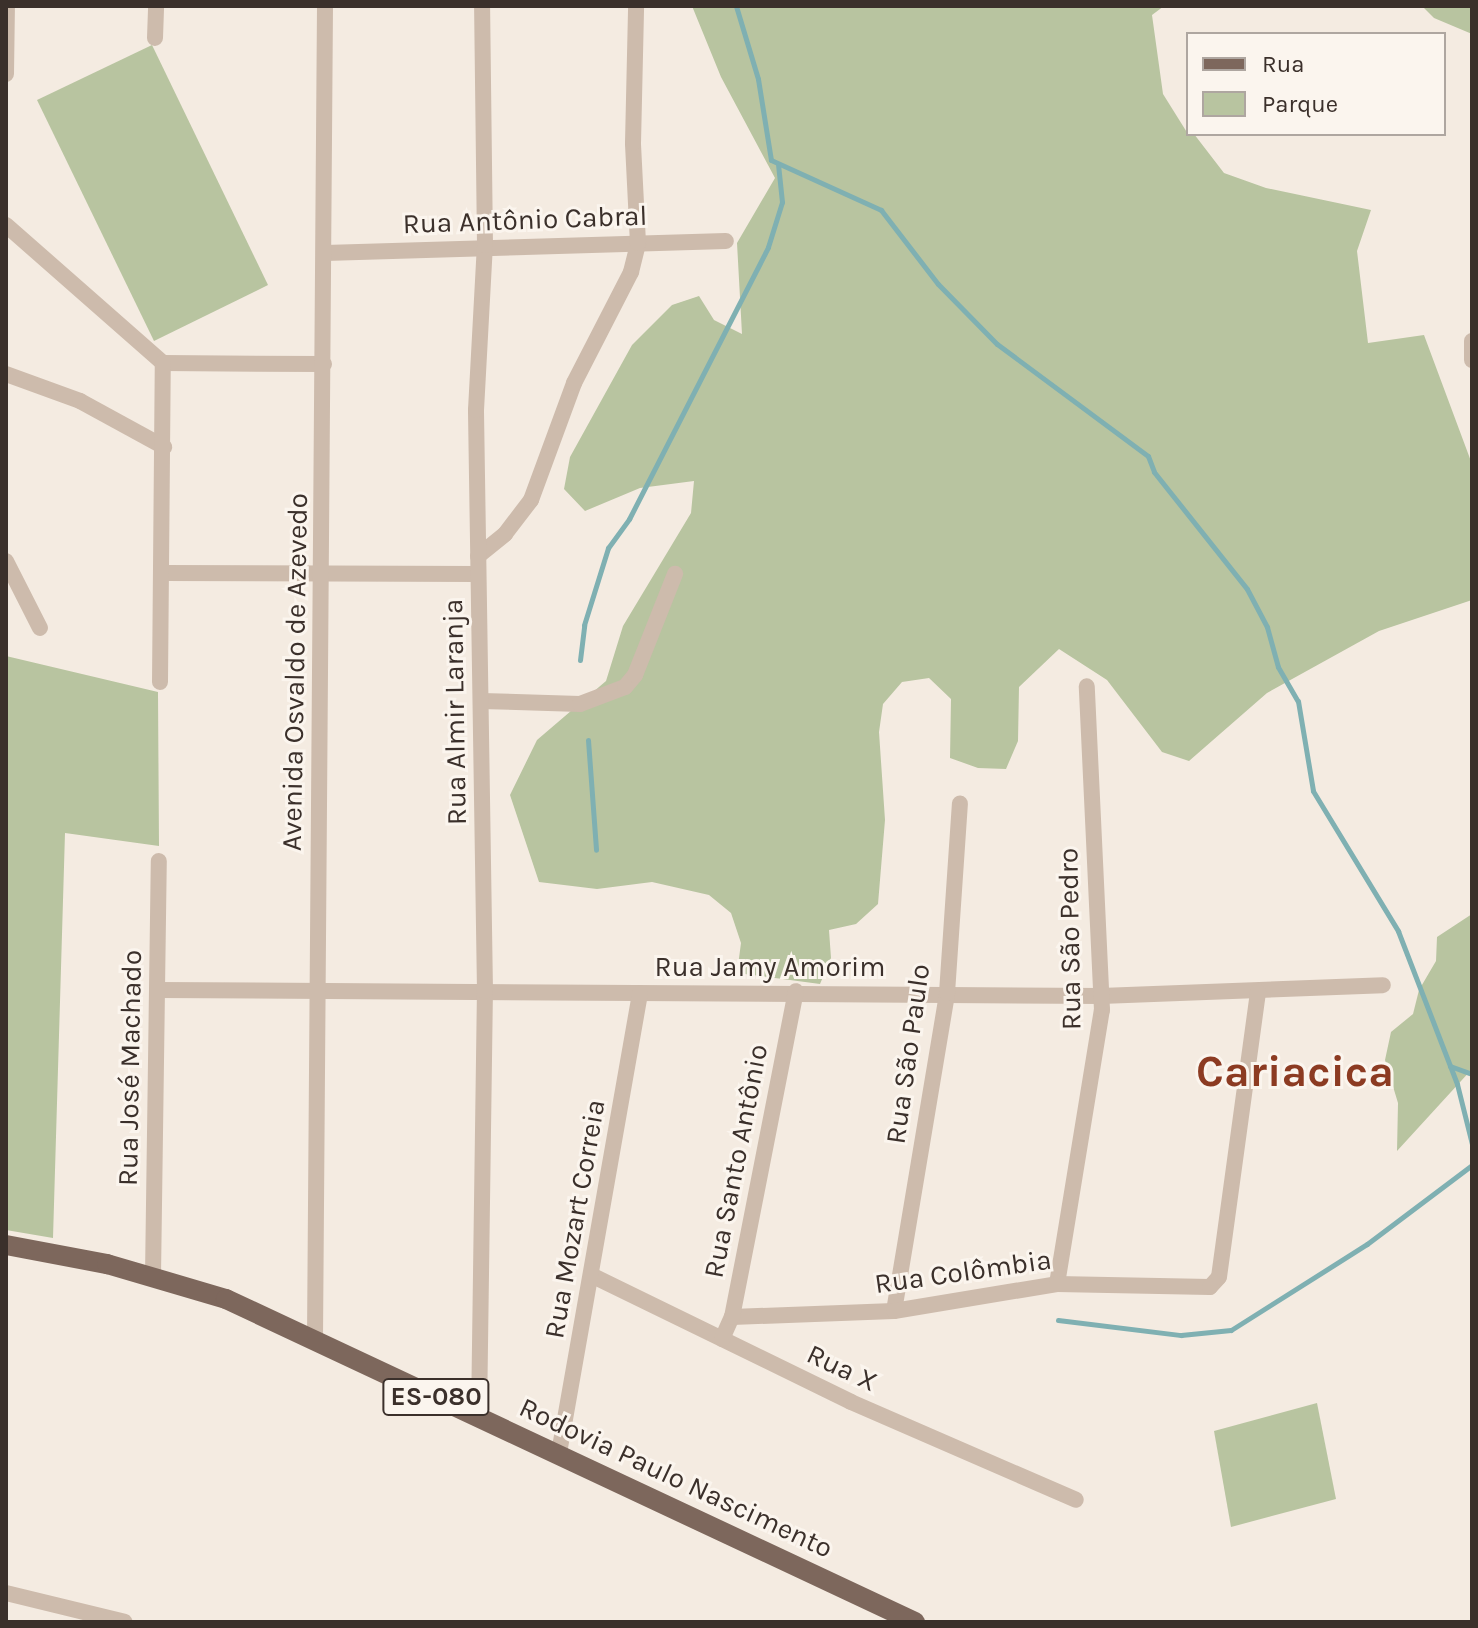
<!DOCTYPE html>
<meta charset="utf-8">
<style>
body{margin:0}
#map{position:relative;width:1478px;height:1628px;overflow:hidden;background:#f4ebe1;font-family:Karla,sans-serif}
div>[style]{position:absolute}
.green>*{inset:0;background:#b8c4a0}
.stream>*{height:5px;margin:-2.5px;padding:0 2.5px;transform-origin:2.5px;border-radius:2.5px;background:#7fb0b2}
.minor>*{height:16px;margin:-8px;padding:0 8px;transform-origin:8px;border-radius:8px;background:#cdbbac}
.primary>*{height:20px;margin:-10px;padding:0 10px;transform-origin:10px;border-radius:10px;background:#7d675c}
span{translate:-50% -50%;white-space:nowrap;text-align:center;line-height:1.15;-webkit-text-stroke:6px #fbf5ee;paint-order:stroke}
.shield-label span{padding:2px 6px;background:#fbf5ee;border:2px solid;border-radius:6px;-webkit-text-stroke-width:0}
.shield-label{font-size:26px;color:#3b302b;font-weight:700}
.street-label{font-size:28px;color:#3b302b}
.town-label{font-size:44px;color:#8c3b22;font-weight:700}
.frame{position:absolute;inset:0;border:8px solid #3b302b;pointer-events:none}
.legend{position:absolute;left:1186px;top:32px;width:260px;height:104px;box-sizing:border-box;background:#fbf5ee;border:2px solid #aea6a0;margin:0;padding:10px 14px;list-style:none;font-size:24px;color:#3b302b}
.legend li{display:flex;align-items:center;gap:16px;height:40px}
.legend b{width:40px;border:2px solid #aea6a0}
</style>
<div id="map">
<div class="green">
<i style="clip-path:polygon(692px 6px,1164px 6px,1152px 15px,1163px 94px,1188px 134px,1194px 134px,1224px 173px,1266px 188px,1371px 210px,1357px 251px,1368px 343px,1424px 335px,1472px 464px,1472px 600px,1379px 631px,1267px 693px,1189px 761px,1162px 752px,1107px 680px,1059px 649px,1019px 687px,1018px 741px,1006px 769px,978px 768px,950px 758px,951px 699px,929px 678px,902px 682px,883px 704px,879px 732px,885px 820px,878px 904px,856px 924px,829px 930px,831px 958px,820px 984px,737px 973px,741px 943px,731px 913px,709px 895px,652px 882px,597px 889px,539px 882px,510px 795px,537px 740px,606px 681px,623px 626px,691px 513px,694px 481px,640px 488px,585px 511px,564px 489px,570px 457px,632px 345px,672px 305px,699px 296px,714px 320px,742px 334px,737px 243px,775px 178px,721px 77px)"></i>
<i style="clip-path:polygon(1422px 6px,1472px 6px,1472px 34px,1434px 18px)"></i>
<i style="clip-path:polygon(152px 45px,268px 285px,154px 341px,37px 100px)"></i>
<i style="clip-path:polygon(6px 656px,158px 692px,159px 846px,65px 833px,53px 1238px,6px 1230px)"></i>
<i style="clip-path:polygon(1472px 914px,1472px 1069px,1397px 1151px,1398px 1103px,1385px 1060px,1391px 1032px,1413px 1014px,1419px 990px,1436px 961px,1437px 937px)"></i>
<i style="clip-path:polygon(1317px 1403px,1336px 1499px,1231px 1527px,1214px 1431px)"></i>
</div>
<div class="stream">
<i style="left:736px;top:6px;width:76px;rotate:73.2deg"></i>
<i style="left:758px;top:79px;width:82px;rotate:80.9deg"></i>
<i style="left:771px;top:160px;width:121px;rotate:24.4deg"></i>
<i style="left:881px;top:210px;width:93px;rotate:52.4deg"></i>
<i style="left:938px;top:284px;width:84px;rotate:45.5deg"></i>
<i style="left:997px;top:344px;width:188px;rotate:36.6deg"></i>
<i style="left:1148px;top:456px;width:17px;rotate:69deg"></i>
<i style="left:1154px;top:472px;width:149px;rotate:51.5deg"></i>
<i style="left:1247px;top:589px;width:43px;rotate:62.2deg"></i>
<i style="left:1267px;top:627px;width:41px;rotate:74.6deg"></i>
<i style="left:1278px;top:667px;width:39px;rotate:60deg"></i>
<i style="left:1298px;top:701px;width:91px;rotate:80.5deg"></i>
<i style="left:1313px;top:791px;width:164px;rotate:58.7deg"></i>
<i style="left:1398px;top:931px;width:164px;rotate:68.9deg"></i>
<i style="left:1457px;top:1084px;width:62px;rotate:76deg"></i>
<i style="left:580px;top:660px;width:35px;rotate:-83deg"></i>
<i style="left:584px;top:625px;width:81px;rotate:-72.7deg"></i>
<i style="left:608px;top:548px;width:36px;rotate:-54deg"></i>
<i style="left:629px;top:519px;width:305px;rotate:-62.9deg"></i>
<i style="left:768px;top:247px;width:47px;rotate:-72.7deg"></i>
<i style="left:782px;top:202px;width:37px;rotate:-96deg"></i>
<i style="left:588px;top:740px;width:110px;rotate:85.8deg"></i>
<i style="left:1450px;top:1066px;width:23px;rotate:20deg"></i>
<i style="left:1058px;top:1320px;width:124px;rotate:7deg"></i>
<i style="left:1181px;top:1335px;width:50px;rotate:-5.7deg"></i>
<i style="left:1231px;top:1330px;width:161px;rotate:-32.3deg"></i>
<i style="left:1367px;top:1244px;width:131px;rotate:-37deg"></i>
</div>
<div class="minor">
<i style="left:155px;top:38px;width:32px;rotate:-88deg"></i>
<i style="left:6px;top:74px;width:68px;rotate:-89.2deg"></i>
<i style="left:6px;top:225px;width:209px;rotate:41.3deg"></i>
<i style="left:163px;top:363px;width:161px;rotate:0.4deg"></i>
<i style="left:325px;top:253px;width:401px;rotate:-1.7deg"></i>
<i style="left:1472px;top:341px;width:19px;rotate:90deg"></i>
<i style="left:6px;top:374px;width:79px;rotate:20deg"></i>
<i style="left:80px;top:401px;width:96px;rotate:28.7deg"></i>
<i style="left:478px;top:556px;width:35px;rotate:-39deg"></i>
<i style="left:505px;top:534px;width:43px;rotate:-52.6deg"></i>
<i style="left:531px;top:500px;width:125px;rotate:-69.8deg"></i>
<i style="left:574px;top:383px;width:125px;rotate:-62.8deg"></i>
<i style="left:631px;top:272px;width:30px;rotate:-76deg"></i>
<i style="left:638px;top:243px;width:100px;rotate:-92.9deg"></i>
<i style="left:633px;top:143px;width:137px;rotate:-88.7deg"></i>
<i style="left:6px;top:561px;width:75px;rotate:63.1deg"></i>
<i style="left:163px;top:573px;width:315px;rotate:0.2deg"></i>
<i style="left:160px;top:682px;width:319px;rotate:-89.5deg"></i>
<i style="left:481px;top:701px;width:99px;rotate:1.7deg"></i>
<i style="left:580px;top:704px;width:48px;rotate:-20.7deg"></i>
<i style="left:625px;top:687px;width:16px;rotate:-50deg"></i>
<i style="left:635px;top:675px;width:109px;rotate:-68.4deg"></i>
<i style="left:158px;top:990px;width:943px;rotate:0.36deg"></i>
<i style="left:1101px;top:996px;width:282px;rotate:-2.2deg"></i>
<i style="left:591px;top:1275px;width:289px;rotate:26deg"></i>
<i style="left:851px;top:1402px;width:245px;rotate:23.5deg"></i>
<i style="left:153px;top:1276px;width:415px;rotate:-89.2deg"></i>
<i style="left:1057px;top:1284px;width:278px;rotate:-80.7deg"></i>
<i style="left:1102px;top:1010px;width:324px;rotate:-92.7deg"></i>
<i style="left:894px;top:1311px;width:322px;rotate:-80.5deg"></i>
<i style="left:947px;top:993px;width:190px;rotate:-86.1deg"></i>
<i style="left:732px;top:1317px;width:162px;rotate:-2.1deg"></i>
<i style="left:894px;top:1311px;width:165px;rotate:-9.4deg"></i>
<i style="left:1057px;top:1284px;width:153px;rotate:1.1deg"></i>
<i style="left:1210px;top:1287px;width:13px;rotate:-48deg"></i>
<i style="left:1219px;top:1277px;width:288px;rotate:-82.2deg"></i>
<i style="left:315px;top:1338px;width:1332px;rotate:-89.57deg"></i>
<i style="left:722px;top:1339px;width:24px;rotate:-66deg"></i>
<i style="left:732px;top:1317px;width:332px;rotate:-78.9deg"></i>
<i style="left:479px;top:1417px;width:426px;rotate:-89.2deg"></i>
<i style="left:485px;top:991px;width:581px;rotate:-90.89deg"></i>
<i style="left:476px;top:410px;width:165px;rotate:-86.9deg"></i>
<i style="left:485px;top:245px;width:239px;rotate:-90.7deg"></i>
<i style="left:559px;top:1453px;width:467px;rotate:-80deg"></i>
<i style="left:6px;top:1593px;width:122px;rotate:13.7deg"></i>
</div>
<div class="primary">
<i style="left:6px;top:1245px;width:103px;rotate:10.7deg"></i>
<i style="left:107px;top:1264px;width:124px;rotate:16.4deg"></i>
<i style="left:226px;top:1299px;width:761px;rotate:25.12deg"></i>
</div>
<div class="shield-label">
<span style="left:436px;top:1397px">ES-080</span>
</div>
<div class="street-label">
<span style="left:525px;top:220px;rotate:-2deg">Rua Antônio Cabral</span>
<span style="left:295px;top:672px;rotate:-89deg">Avenida Osvaldo de Azevedo</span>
<span style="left:455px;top:712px;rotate:-91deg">Rua Almir Laranja</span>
<span style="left:1070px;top:939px;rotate:-91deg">Rua São Pedro</span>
<span style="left:770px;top:967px">Rua Jamy Amorim</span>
<span style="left:908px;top:1054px;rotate:-82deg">Rua São Paulo</span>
<span style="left:130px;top:1068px;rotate:-89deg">Rua José Machado</span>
<span style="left:736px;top:1161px;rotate:-79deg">Rua Santo Antônio</span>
<span style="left:575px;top:1219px;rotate:-80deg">Rua Mozart Correia</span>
<span style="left:963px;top:1272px;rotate:-8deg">Rua Colômbia</span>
<span style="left:842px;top:1368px;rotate:25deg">Rua X</span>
<span style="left:676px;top:1478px;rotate:25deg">Rodovia Paulo Nascimento</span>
</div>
<div class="town-label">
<span style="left:1295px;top:1072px">Cariacica</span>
</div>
<div class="frame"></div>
<ul class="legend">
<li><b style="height:10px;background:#7d675c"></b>Rua</li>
<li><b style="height:22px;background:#b8c4a0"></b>Parque</li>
</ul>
</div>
